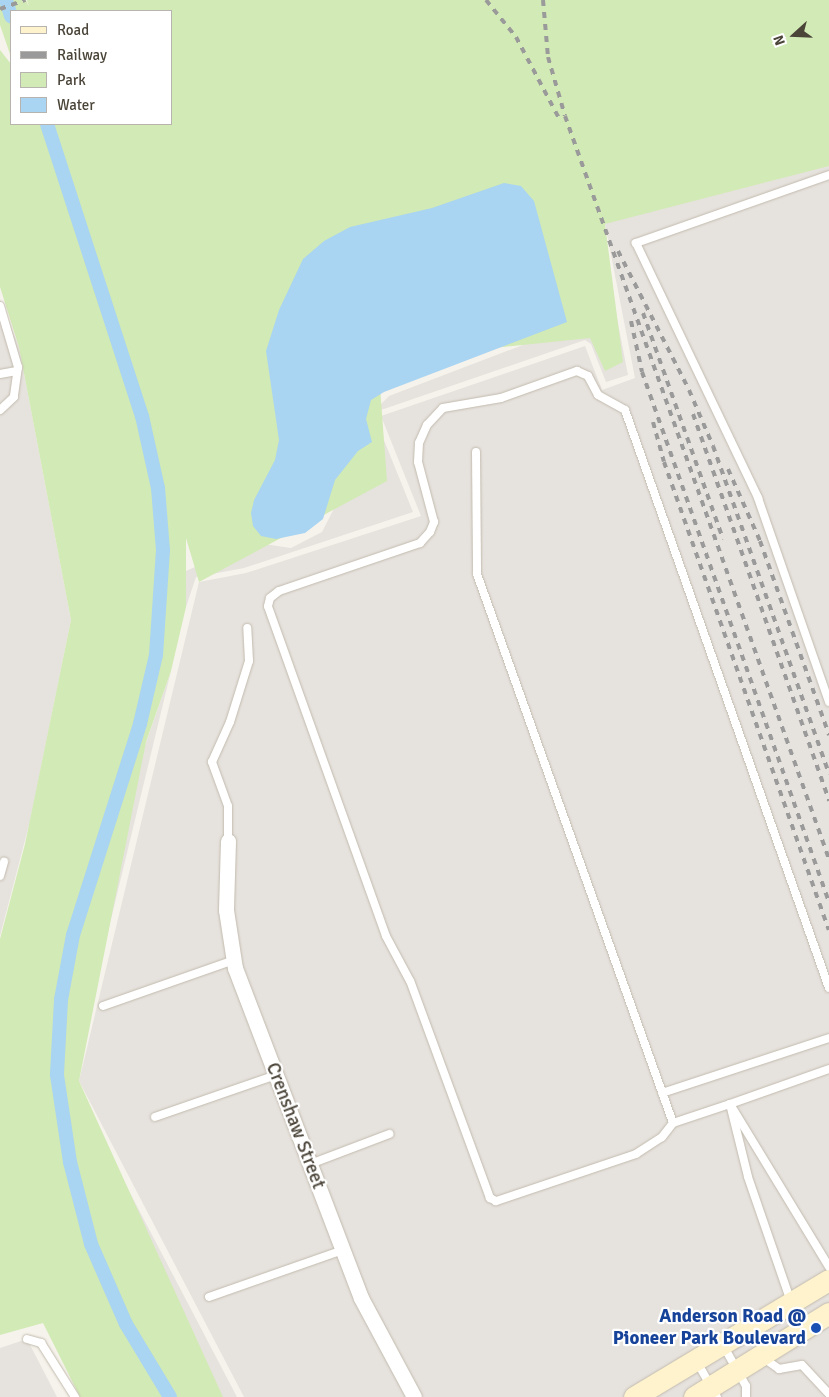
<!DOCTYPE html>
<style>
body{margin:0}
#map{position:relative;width:829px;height:1397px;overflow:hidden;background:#f6f3ec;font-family:Signika,sans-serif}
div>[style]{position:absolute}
.industrial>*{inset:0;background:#e6e2dd}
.green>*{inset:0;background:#d2eab5}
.water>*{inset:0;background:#a9d4f2}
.canal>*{height:14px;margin:-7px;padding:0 7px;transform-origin:7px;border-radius:7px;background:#a9d4f2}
.roads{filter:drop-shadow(0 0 1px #c2bbae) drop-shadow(0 0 1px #c2bbae)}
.service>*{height:8px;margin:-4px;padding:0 4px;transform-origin:4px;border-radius:4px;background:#fff}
.minor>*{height:15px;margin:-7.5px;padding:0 7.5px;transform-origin:7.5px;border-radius:7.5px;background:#fff}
.secondary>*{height:21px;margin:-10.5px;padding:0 10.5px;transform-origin:10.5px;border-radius:10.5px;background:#fff3cd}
.rail>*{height:4px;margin-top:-2px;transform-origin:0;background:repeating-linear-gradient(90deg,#9a9a9a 0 6px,transparent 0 12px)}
.dots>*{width:14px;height:14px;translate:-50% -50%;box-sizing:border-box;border:2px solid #fff;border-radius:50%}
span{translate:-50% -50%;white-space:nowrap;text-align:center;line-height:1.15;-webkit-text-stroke:4.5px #fff;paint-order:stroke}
.street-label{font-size:19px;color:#4b4439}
.transit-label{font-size:19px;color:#164399;font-weight:700}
.right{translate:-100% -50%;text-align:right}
.legend{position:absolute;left:10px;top:10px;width:162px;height:115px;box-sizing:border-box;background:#fff;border:1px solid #b7b4b0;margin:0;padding:6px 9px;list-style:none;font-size:15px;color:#4b4439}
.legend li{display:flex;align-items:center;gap:10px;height:25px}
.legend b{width:25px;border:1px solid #b7b4b0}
.north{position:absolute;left:769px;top:10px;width:50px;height:50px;-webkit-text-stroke:4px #fff;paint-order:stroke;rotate:250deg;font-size:14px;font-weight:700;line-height:20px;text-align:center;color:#4b4439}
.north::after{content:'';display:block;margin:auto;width:18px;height:22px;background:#4b4439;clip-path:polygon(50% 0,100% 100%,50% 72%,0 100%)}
</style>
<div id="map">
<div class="industrial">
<i style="clip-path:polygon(829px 141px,829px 1397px,244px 1397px,79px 1081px,199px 582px,246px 573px,421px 516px,381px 416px,585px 346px,602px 390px,635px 378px,605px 224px)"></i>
<i style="clip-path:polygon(599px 225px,628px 375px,606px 382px,591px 344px,585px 340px,378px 411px,375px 418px,413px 512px,244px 568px,196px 577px,186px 607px,186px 571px,251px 542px,291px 548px,322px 532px,344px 489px,375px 410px,389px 396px,570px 327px)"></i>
<i style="clip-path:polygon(0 299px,19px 347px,71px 620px,30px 821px,0 936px)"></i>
<i style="clip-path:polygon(171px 671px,82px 1039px,126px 800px)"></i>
<i style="clip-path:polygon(86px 1109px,237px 1397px,191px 1397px)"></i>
<i style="clip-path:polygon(27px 1339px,57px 1397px,0 1397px,0 1348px)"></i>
</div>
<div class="green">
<i style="clip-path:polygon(0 0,26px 0,29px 7px,27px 0,829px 0,829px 166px,605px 224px,623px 362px,605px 371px,590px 338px,378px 360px,387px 481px,199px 582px,186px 538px,186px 607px,171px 671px,146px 742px,79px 1081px,223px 1397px,80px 1397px,43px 1323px,0 1335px,0 939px,25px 844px,71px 620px,19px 347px,0 287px,0 50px,11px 64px,11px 124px,171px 124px,171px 11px,11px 11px,11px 57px,0 25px)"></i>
</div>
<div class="water">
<i style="clip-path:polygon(504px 183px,521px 186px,534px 201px,567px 322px,384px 392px,371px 400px,366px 419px,372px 442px,358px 451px,335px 480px,323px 519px,305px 533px,276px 539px,261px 536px,253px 526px,251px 513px,254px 500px,275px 460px,279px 440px,266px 351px,279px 310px,303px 259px,324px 241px,350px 227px,432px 208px)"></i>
</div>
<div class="canal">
<i style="left:6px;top:0;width:17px;rotate:73deg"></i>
<i style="left:47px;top:124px;width:307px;rotate:72deg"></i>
<i style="left:142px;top:416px;width:74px;rotate:77.5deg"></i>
<i style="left:158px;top:488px;width:62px;rotate:85.4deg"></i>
<i style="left:163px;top:550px;width:105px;rotate:93.8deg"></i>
<i style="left:156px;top:655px;width:71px;rotate:103.1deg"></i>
<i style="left:140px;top:724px;width:221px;rotate:107.6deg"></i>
<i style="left:73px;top:935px;width:66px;rotate:100.5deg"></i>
<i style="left:61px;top:1000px;width:75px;rotate:93.1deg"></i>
<i style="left:57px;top:1075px;width:88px;rotate:81.5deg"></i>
<i style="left:70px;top:1162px;width:85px;rotate:75.6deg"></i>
<i style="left:91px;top:1244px;width:87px;rotate:66.4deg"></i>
<i style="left:126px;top:1324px;width:85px;rotate:58.9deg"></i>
</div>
<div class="roads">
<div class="service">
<i style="left:829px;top:175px;width:205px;rotate:160.6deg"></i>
<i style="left:636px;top:243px;width:283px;rotate:64.4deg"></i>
<i style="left:758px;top:498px;width:216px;rotate:70.8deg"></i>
<i style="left:0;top:306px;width:64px;rotate:73.6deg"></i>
<i style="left:18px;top:367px;width:30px;rotate:98deg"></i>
<i style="left:14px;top:397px;width:19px;rotate:137deg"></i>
<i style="left:0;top:374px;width:17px;rotate:-10deg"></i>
<i style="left:476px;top:452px;width:122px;rotate:89.5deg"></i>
<i style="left:477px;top:574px;width:583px;rotate:70.35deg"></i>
<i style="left:673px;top:1123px;width:60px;rotate:-18.4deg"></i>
<i style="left:730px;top:1104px;width:75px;rotate:76.1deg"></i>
<i style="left:748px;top:1177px;width:160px;rotate:71deg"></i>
<i style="left:228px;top:841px;width:35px;rotate:-90deg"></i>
<i style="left:228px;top:806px;width:47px;rotate:-110deg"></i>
<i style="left:212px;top:762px;width:44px;rotate:-65.8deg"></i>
<i style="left:230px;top:722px;width:64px;rotate:-72.7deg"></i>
<i style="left:249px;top:661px;width:33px;rotate:-93deg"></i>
<i style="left:0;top:876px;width:15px;rotate:-74deg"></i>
<i style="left:103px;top:1006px;width:139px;rotate:-19.3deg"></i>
<i style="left:829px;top:1069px;width:105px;rotate:160.5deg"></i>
<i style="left:730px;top:1104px;width:191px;rotate:58.7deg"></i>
<i style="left:662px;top:1093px;width:176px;rotate:-18.2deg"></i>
<i style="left:155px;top:1117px;width:128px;rotate:-19.1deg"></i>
<i style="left:673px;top:1123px;width:18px;rotate:128deg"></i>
<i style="left:662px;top:1137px;width:31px;rotate:147deg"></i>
<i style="left:636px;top:1154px;width:148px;rotate:161.4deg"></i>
<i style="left:496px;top:1201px;width:7px;rotate:-153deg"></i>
<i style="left:490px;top:1198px;width:231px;rotate:-110.2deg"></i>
<i style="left:410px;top:981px;width:51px;rotate:-118.1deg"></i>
<i style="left:386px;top:936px;width:350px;rotate:-109.7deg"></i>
<i style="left:268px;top:606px;width:8px;rotate:-76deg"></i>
<i style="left:270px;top:598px;width:11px;rotate:-38deg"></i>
<i style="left:279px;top:591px;width:149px;rotate:-18.8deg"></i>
<i style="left:420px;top:543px;width:15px;rotate:-48deg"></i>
<i style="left:430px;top:532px;width:11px;rotate:-68deg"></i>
<i style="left:434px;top:522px;width:62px;rotate:-104.9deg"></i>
<i style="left:418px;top:462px;width:19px;rotate:-87deg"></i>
<i style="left:419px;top:443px;width:20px;rotate:-66deg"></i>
<i style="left:427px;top:425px;width:23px;rotate:-47deg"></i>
<i style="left:443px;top:408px;width:59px;rotate:-9.8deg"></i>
<i style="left:501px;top:398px;width:81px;rotate:-19.6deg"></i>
<i style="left:577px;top:371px;width:12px;rotate:24deg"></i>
<i style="left:588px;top:376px;width:21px;rotate:62deg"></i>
<i style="left:598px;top:395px;width:31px;rotate:29deg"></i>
<i style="left:625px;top:410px;width:613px;rotate:70.56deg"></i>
<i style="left:310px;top:1164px;width:85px;rotate:-20.8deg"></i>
<i style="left:209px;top:1297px;width:142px;rotate:-19.3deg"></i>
<i style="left:27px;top:1339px;width:15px;rotate:16deg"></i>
<i style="left:41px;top:1343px;width:64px;rotate:57.8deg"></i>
<i style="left:723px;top:1345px;width:47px;rotate:60.7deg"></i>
<i style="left:746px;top:1386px;width:11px;rotate:90deg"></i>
<i style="left:762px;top:1357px;width:21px;rotate:35deg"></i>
<i style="left:779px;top:1369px;width:23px;rotate:-10deg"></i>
<i style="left:802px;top:1365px;width:40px;rotate:47deg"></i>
<i style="left:697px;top:1362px;width:40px;rotate:60.3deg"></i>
</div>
<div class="minor">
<i style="left:228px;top:841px;width:69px;rotate:91.7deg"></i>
<i style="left:226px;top:910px;width:59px;rotate:81.2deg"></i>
<i style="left:235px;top:968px;width:353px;rotate:69.1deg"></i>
<i style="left:361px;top:1298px;width:112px;rotate:61.8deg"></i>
</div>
<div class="secondary">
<i style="left:634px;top:1397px;width:227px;rotate:-31deg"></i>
<i style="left:694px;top:1397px;width:159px;rotate:-31.9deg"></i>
</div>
</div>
<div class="rail">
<i style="left:486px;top:0;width:48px;rotate:51deg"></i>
<i style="left:516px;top:37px;width:96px;rotate:62.1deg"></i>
<i style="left:543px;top:0;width:57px;rotate:85deg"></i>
<i style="left:548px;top:57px;width:61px;rotate:73.9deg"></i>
<i style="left:565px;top:116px;width:789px;rotate:70.44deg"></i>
<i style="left:0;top:9px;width:27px;rotate:-20deg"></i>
<i style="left:618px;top:251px;width:156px;rotate:62.9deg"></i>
<i style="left:689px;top:390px;width:61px;rotate:66.8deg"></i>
<i style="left:713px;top:446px;width:348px;rotate:70.5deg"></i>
<i style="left:643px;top:313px;width:240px;rotate:70.5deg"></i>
<i style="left:631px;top:321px;width:52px;rotate:77.8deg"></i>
<i style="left:642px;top:372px;width:562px;rotate:70.57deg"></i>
<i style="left:693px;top:414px;width:410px;rotate:70.6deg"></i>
<i style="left:653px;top:422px;width:41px;rotate:74.6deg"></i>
<i style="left:664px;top:462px;width:496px;rotate:70.6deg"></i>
<i style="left:728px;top:469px;width:79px;rotate:66deg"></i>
<i style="left:760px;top:541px;width:206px;rotate:70.4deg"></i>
</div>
<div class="dots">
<i style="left:816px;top:1328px;background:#1a4fb4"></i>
</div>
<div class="street-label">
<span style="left:295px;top:1126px;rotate:69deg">Crenshaw Street</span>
</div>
<div class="transit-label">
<span class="right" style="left:806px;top:1328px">Anderson Road @<br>Pioneer Park Boulevard</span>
</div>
<ul class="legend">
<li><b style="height:6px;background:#fff3cd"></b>Road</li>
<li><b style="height:6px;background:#9a9a9a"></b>Railway</li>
<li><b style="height:14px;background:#d2eab5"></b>Park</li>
<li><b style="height:14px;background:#a9d4f2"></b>Water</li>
</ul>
<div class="north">N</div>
</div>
